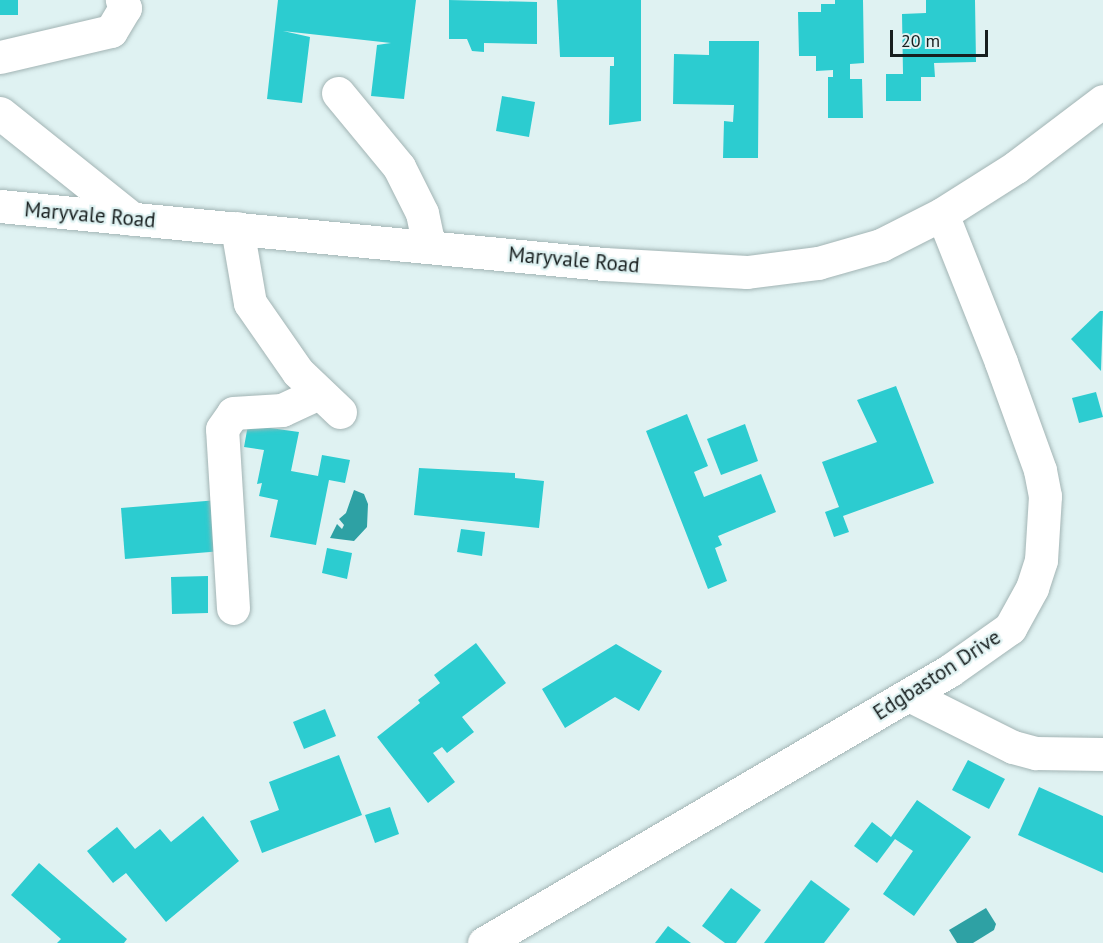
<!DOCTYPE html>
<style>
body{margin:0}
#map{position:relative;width:1103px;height:943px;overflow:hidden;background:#dff2f2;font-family:"PT Sans",sans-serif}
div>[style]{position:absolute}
.water>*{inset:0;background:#2ea1a4}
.building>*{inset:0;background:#2cccd0}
.roads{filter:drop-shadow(0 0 2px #a2b4b4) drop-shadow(0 0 2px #a2b4b4)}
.minor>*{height:33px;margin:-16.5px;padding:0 16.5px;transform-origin:16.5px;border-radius:16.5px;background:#fff}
span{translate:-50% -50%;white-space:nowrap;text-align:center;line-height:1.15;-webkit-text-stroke:4.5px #dff2f2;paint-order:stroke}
.street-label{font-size:21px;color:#171e1e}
.scale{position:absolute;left:890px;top:30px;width:98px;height:27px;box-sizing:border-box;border:3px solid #171e1e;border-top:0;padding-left:8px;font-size:18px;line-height:21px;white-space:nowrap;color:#171e1e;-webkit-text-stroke:4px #dff2f2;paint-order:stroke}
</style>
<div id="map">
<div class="water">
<i style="clip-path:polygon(354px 490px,364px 494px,368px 504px,367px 527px,354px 541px,330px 538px,337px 524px,342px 529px,344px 525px,339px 519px,346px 513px)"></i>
<i style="clip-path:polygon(986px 908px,996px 924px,994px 930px,973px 943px,957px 943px,949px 930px)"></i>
</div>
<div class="building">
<i style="clip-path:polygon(0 0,18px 0,18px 15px,0 15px)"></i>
<i style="clip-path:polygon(278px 0,416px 0,404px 99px,371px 96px,377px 45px,391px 43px,283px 31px,310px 37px,302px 103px,267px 99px)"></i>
<i style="clip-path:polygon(449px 0,537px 2px,537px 44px,484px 43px,484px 52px,472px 51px,467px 39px,449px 39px)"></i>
<i style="clip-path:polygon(557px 0,641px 0,641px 121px,609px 125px,610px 66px,614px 66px,614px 57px,560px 57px)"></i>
<i style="clip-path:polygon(835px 0,863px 0,864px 63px,850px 64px,850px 79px,862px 79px,863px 118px,828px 118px,828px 77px,833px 77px,833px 70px,816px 71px,816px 56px,799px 56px,798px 12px,821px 12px,821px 4px,835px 4px)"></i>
<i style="clip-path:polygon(926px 0,975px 0,976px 62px,934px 63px,935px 77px,921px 77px,921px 101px,886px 101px,886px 74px,903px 74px,902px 14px,926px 13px)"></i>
<i style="clip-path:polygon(709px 41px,759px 41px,758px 158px,723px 158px,724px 121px,733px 122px,734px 105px,673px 104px,674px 54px,709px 55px)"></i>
<i style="clip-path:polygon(502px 96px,535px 102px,529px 137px,496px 131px)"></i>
<i style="clip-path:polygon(1100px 311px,1103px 311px,1101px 371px,1071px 339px)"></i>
<i style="clip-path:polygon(896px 386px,934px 483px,843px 516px,849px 532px,834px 537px,825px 512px,839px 507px,822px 462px,877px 442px,857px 400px)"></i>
<i style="clip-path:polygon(1096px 392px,1103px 417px,1079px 423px,1072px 398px)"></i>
<i style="clip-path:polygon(687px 414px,708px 466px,694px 472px,704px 497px,761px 474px,776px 512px,718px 536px,722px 545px,715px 548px,727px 581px,708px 589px,646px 431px)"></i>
<i style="clip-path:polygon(745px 424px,758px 461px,721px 475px,707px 439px)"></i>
<i style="clip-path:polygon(248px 425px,299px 432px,291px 471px,318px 476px,322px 455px,350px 460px,345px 483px,329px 480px,316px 545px,270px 537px,278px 500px,259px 496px,262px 483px,257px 484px,264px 450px,244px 447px)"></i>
<i style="clip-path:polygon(419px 468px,515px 473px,515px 478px,544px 481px,539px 528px,414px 515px)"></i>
<i style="clip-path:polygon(218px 500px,222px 551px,125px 559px,121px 508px)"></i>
<i style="clip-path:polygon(461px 529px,485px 532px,482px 556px,457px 552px)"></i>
<i style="clip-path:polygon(327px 548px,352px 553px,347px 579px,322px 573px)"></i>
<i style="clip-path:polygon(208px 576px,208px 613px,172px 614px,171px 577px)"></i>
<i style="clip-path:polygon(476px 643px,506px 683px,462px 717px,474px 732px,447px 753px,442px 747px,433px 753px,455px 782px,428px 803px,377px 737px,420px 703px,418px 700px,440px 683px,434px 675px)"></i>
<i style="clip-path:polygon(616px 644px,662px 671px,639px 711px,615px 697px,565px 728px,542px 689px)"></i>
<i style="clip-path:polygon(325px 709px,336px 736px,304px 749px,293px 722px)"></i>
<i style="clip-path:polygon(339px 755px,362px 815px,262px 853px,250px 821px,279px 810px,269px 782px)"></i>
<i style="clip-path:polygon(968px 760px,1005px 779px,989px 809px,952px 790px)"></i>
<i style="clip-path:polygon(1039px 787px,1103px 816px,1103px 873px,1018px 835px)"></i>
<i style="clip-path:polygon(917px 800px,971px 837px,914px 916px,883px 894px,913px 851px,895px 839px,877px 863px,854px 846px,872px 822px,891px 837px)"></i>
<i style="clip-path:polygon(390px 807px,399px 834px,375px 843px,365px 815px)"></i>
<i style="clip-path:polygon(203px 816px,239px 861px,166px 922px,126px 873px,113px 883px,87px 851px,117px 827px,135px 849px,160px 829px,171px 842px)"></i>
<i style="clip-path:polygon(39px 863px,127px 939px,124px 943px,57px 943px,61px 939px,11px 895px)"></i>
<i style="clip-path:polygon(811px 880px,850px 909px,824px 943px,764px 943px)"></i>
<i style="clip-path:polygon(731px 888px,761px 910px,736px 943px,725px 943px,702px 926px)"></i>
<i style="clip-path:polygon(668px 926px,691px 943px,655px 943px)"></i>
</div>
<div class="roads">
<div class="minor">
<i style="left:0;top:57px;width:114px;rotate:-13.2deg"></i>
<i style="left:111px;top:31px;width:27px;rotate:-59deg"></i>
<i style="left:125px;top:8px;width:9px;rotate:-111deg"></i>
<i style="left:338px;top:93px;width:96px;rotate:50.5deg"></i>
<i style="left:399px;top:167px;width:51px;rotate:63.4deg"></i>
<i style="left:422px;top:213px;width:33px;rotate:78deg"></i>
<i style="left:0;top:113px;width:170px;rotate:38.6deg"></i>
<i style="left:0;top:206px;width:607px;rotate:5.49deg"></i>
<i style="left:604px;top:264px;width:143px;rotate:3.2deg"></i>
<i style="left:747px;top:272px;width:72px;rotate:-7.2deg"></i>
<i style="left:818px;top:263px;width:66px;rotate:-15.9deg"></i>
<i style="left:881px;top:245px;width:68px;rotate:-26.9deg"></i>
<i style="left:942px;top:214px;width:88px;rotate:-32.4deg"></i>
<i style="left:1016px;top:167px;width:109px;rotate:-37.2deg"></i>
<i style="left:237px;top:228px;width:76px;rotate:80.2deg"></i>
<i style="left:250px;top:303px;width:84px;rotate:55.2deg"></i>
<i style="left:298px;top:372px;width:58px;rotate:43.6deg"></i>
<i style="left:233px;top:608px;width:179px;rotate:-93.5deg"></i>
<i style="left:222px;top:429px;width:19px;rotate:-55deg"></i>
<i style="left:233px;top:413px;width:49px;rotate:-3.5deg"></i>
<i style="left:282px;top:410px;width:38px;rotate:-25deg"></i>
<i style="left:909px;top:695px;width:116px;rotate:26.6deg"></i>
<i style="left:1013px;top:747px;width:24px;rotate:15deg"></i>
<i style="left:1036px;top:753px;width:67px;rotate:0.9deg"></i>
<i style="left:484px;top:943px;width:539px;rotate:-30.33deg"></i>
<i style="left:949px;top:671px;width:75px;rotate:-35.2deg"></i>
<i style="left:1010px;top:628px;width:46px;rotate:-61.2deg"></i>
<i style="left:1032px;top:588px;width:29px;rotate:-72deg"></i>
<i style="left:1041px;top:560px;width:64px;rotate:-86.4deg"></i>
<i style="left:1045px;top:496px;width:26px;rotate:-101deg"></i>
<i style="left:1040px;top:470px;width:115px;rotate:-109.9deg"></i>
<i style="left:1001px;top:362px;width:159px;rotate:-111.7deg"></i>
</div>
</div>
<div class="street-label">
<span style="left:90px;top:215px;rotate:5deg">Maryvale Road</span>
<span style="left:574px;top:260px;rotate:5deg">Maryvale Road</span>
<span style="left:937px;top:675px;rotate:-33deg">Edgbaston Drive</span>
</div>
<div class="scale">20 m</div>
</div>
